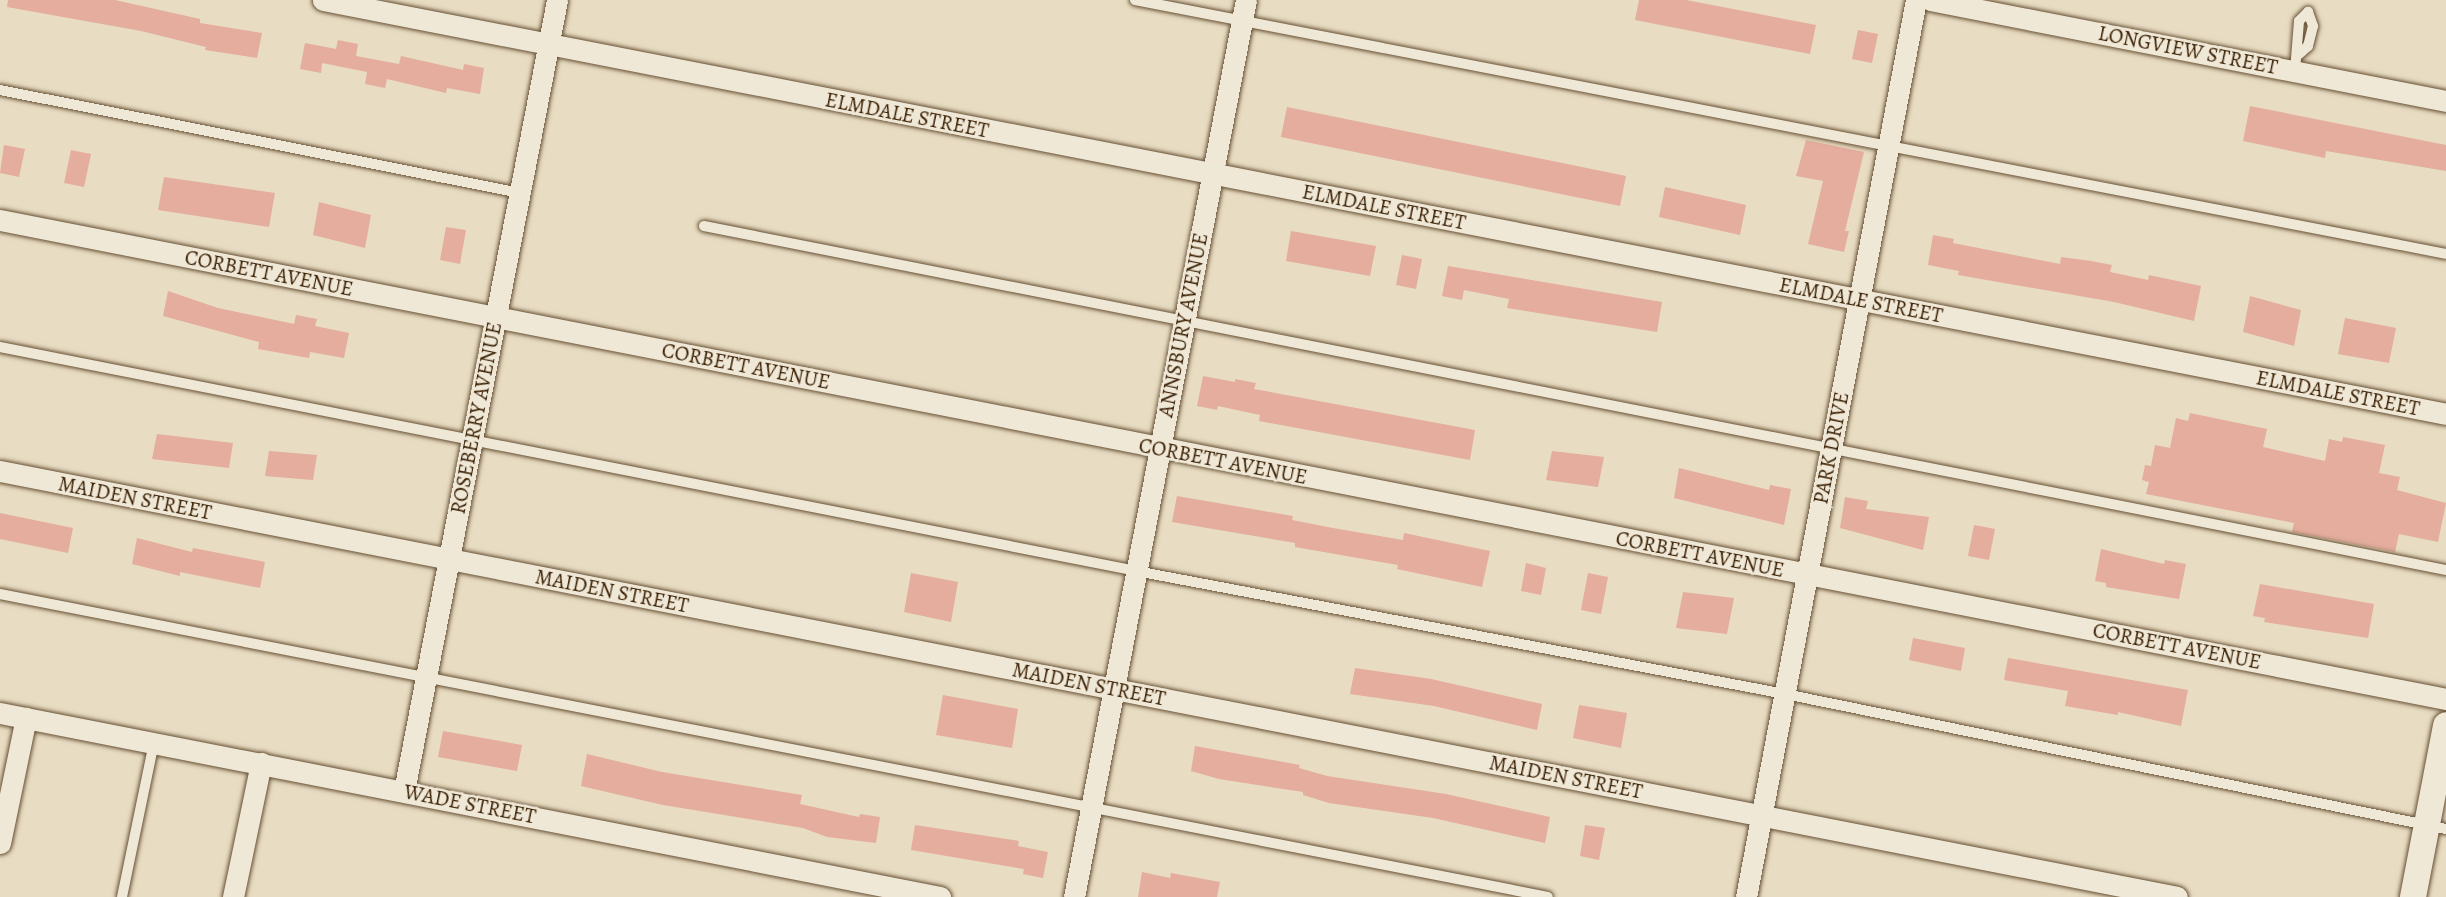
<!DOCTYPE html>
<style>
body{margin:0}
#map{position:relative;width:2446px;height:897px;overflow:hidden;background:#e8dcc2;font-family:Alegreya,serif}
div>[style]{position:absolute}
.building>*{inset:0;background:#e4ad9e}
.roads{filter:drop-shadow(0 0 2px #665034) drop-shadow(0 0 2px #665034)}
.service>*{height:10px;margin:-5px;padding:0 5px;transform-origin:5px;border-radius:5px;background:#f0e8d7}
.minor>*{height:21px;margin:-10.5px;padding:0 10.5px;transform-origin:10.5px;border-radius:10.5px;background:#f0e8d7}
.tertiary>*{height:26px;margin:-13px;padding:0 13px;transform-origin:13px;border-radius:13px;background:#f0e8d7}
span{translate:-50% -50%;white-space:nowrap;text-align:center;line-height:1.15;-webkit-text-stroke:5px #f0e8d7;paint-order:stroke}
.street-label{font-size:21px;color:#3b2105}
</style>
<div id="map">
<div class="building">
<i style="clip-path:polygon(8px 0,115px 0,200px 19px,200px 23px,262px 33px,257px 58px,205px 50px,206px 47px,141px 31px,7px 7px)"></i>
<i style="clip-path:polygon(1639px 0,1686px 0,1816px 25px,1810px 54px,1635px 20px)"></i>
<i style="clip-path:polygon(1858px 30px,1878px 34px,1872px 63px,1852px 59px)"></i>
<i style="clip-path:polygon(338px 40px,358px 44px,356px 56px,399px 64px,401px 56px,463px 70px,464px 64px,484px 68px,480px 94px,447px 88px,446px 93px,387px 79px,385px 88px,365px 84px,367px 72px,322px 63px,321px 73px,300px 69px,305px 43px,336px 49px)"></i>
<i style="clip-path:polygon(2250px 106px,2446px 145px,2446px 171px,2326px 151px,2325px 158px,2243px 141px)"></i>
<i style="clip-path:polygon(1287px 107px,1626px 176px,1620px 206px,1281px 137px)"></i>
<i style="clip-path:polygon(1806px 140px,1864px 152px,1845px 231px,1849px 231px,1844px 252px,1808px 244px,1823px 181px,1796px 176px)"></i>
<i style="clip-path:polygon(4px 145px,25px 149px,19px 177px,0 173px)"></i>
<i style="clip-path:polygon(71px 150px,91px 154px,84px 187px,64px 183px)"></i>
<i style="clip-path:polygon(164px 177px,275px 193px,269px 227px,158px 210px)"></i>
<i style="clip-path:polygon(1665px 187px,1746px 205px,1740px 235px,1659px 217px)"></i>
<i style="clip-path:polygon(319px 202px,371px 215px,365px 248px,313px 235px)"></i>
<i style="clip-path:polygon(446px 227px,466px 230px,460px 264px,440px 260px)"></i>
<i style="clip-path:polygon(1291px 231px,1376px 246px,1370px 276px,1286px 261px)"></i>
<i style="clip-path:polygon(1933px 235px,1954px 239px,1953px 243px,2060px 264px,2061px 257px,2091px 261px,2112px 265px,2110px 272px,2148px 280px,2149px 275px,2201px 286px,2194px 321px,2114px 302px,1958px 275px,1959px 271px,1928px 265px)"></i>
<i style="clip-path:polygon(1402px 255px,1422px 259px,1416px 289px,1396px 285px)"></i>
<i style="clip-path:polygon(1448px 266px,1662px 302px,1657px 332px,1507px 308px,1509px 299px,1464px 290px,1462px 300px,1442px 296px)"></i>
<i style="clip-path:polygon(168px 291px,218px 308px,294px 324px,296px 315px,317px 319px,315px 326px,349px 333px,344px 358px,310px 352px,309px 358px,258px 349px,259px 342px,163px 316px)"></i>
<i style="clip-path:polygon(2250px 296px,2301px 310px,2294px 346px,2243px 332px)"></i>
<i style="clip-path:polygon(2345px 318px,2396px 328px,2389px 363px,2338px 354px)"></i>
<i style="clip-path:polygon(1203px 376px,1235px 382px,1235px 379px,1256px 383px,1254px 389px,1475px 430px,1470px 460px,1259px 421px,1260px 415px,1218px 406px,1217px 410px,1197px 406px)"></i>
<i style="clip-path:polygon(2190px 413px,2267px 429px,2263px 447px,2325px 461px,2329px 439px,2342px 442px,2343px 437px,2385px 445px,2379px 473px,2400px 477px,2397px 490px,2446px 503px,2438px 542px,2399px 534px,2395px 552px,2292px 532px,2294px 523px,2146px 494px,2149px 482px,2142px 480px,2145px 465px,2151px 466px,2155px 445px,2170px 448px,2176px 418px,2188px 421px)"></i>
<i style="clip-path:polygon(157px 434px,233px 443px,229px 468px,152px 459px)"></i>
<i style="clip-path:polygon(269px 451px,317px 455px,313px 480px,265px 476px)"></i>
<i style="clip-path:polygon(1552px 451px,1604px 457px,1598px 487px,1546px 480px)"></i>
<i style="clip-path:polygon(1679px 468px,1769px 490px,1770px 485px,1791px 489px,1784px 525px,1674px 498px)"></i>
<i style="clip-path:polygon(1177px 496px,1293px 516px,1292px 520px,1333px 528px,1403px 540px,1404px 533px,1490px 551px,1482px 587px,1397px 569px,1398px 565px,1295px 547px,1295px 543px,1172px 522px)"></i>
<i style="clip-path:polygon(1845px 497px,1868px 501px,1866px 509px,1929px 517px,1923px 550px,1840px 528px)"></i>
<i style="clip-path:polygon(0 513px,73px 528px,68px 553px,0 539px)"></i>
<i style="clip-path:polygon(1974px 525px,1995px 529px,1989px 560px,1968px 556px)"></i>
<i style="clip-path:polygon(137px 538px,192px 552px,193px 548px,265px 562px,260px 588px,180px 572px,180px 576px,132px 564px)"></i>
<i style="clip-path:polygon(2101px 549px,2164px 564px,2165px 560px,2186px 564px,2179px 599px,2106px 587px,2106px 583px,2095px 581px)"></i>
<i style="clip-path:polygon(1526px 563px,1546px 568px,1541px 595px,1521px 591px)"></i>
<i style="clip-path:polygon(911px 573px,958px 582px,951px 622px,904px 612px)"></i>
<i style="clip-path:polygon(1588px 573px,1608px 577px,1601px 614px,1581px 610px)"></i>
<i style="clip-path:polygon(2260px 584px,2374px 604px,2368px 638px,2264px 622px,2265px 618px,2253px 616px)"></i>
<i style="clip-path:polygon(1683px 592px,1734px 598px,1727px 634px,1676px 628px)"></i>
<i style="clip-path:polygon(1913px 638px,1965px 648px,1961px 671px,1909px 660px)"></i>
<i style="clip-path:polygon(2008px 658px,2188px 690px,2181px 726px,2118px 712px,2118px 715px,2065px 706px,2068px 691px,2004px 680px)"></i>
<i style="clip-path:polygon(1355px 668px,1431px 679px,1542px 704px,1537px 730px,1434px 706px,1350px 694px)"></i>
<i style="clip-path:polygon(943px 695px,1018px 709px,1012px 748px,936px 735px)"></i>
<i style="clip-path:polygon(1579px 705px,1627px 713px,1621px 748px,1573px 738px)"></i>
<i style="clip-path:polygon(443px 731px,522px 745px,517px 771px,438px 757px)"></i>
<i style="clip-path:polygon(1195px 746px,1300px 765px,1299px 768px,1327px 776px,1446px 794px,1550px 817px,1545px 843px,1433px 818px,1329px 803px,1303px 795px,1303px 792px,1219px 779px,1191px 771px)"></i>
<i style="clip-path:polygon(587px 754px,662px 772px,802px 795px,800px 804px,859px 817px,860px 814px,880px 817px,876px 843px,827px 837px,803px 828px,663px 805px,581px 786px)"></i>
<i style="clip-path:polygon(915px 825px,1019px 841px,1018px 846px,1048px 852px,1043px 878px,1023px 874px,1024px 869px,911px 850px)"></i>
<i style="clip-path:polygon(1585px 825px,1605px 828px,1599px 860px,1580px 856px)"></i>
<i style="clip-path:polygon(1142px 872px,1170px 878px,1171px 873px,1220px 882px,1217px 897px,1138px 897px)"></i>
</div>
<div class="roads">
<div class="service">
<i style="left:1135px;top:0;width:1335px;rotate:10.96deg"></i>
<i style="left:2295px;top:71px;width:50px;rotate:-85.4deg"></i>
<i style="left:2299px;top:21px;width:13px;rotate:-45deg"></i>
<i style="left:2308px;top:12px;width:15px;rotate:70deg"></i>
<i style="left:2313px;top:26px;width:21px;rotate:104deg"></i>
<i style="left:2308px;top:46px;width:12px;rotate:138deg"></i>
<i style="left:0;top:90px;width:530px;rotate:11.2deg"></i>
<i style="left:704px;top:226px;width:1776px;rotate:11.17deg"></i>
<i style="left:0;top:347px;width:1158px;rotate:11.15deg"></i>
<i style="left:1136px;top:571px;width:661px;rotate:10.73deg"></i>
<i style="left:1785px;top:694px;width:675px;rotate:11.54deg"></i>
<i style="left:0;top:594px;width:1577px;rotate:11.07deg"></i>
<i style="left:122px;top:897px;width:157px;rotate:-78.3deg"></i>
</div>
<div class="minor">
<i style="left:323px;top:0;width:2163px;rotate:11.03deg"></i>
<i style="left:1930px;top:0;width:526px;rotate:11.07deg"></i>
<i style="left:0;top:220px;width:2492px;rotate:11.08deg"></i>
<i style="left:0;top:471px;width:2218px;rotate:11.07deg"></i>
<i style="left:0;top:713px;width:958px;rotate:11.08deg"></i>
<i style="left:404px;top:791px;width:806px;rotate:-79.05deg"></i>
<i style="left:0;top:843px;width:128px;rotate:-78.3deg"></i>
<i style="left:233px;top:897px;width:137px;rotate:-78.2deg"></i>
<i style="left:1074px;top:897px;width:913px;rotate:-79.15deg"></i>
<i style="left:1746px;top:897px;width:913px;rotate:-79.27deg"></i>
</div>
<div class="tertiary">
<i style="left:2413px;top:897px;width:175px;rotate:-79.1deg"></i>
</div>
</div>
<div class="street-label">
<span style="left:2188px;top:50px;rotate:11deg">LONGVIEW STREET</span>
<span style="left:907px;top:115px;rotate:11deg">ELMDALE STREET</span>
<span style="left:1384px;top:207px;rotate:11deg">ELMDALE STREET</span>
<span style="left:269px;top:273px;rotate:11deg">CORBETT AVENUE</span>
<span style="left:1861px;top:300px;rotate:11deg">ELMDALE STREET</span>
<span style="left:1183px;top:325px;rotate:-79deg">ANNSBURY AVENUE</span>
<span style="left:746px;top:366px;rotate:11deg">CORBETT AVENUE</span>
<span style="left:2338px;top:393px;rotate:11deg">ELMDALE STREET</span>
<span style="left:476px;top:418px;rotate:-79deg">ROSEBERRY AVENUE</span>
<span style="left:1831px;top:448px;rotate:-79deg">PARK DRIVE</span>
<span style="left:1223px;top:461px;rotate:11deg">CORBETT AVENUE</span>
<span style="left:135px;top:498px;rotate:11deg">MAIDEN STREET</span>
<span style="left:1700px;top:554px;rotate:11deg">CORBETT AVENUE</span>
<span style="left:612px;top:591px;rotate:11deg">MAIDEN STREET</span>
<span style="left:2177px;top:646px;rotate:11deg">CORBETT AVENUE</span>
<span style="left:1089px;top:684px;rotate:11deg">MAIDEN STREET</span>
<span style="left:1566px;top:777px;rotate:11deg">MAIDEN STREET</span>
<span style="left:470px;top:804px;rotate:11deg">WADE STREET</span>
</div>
</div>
